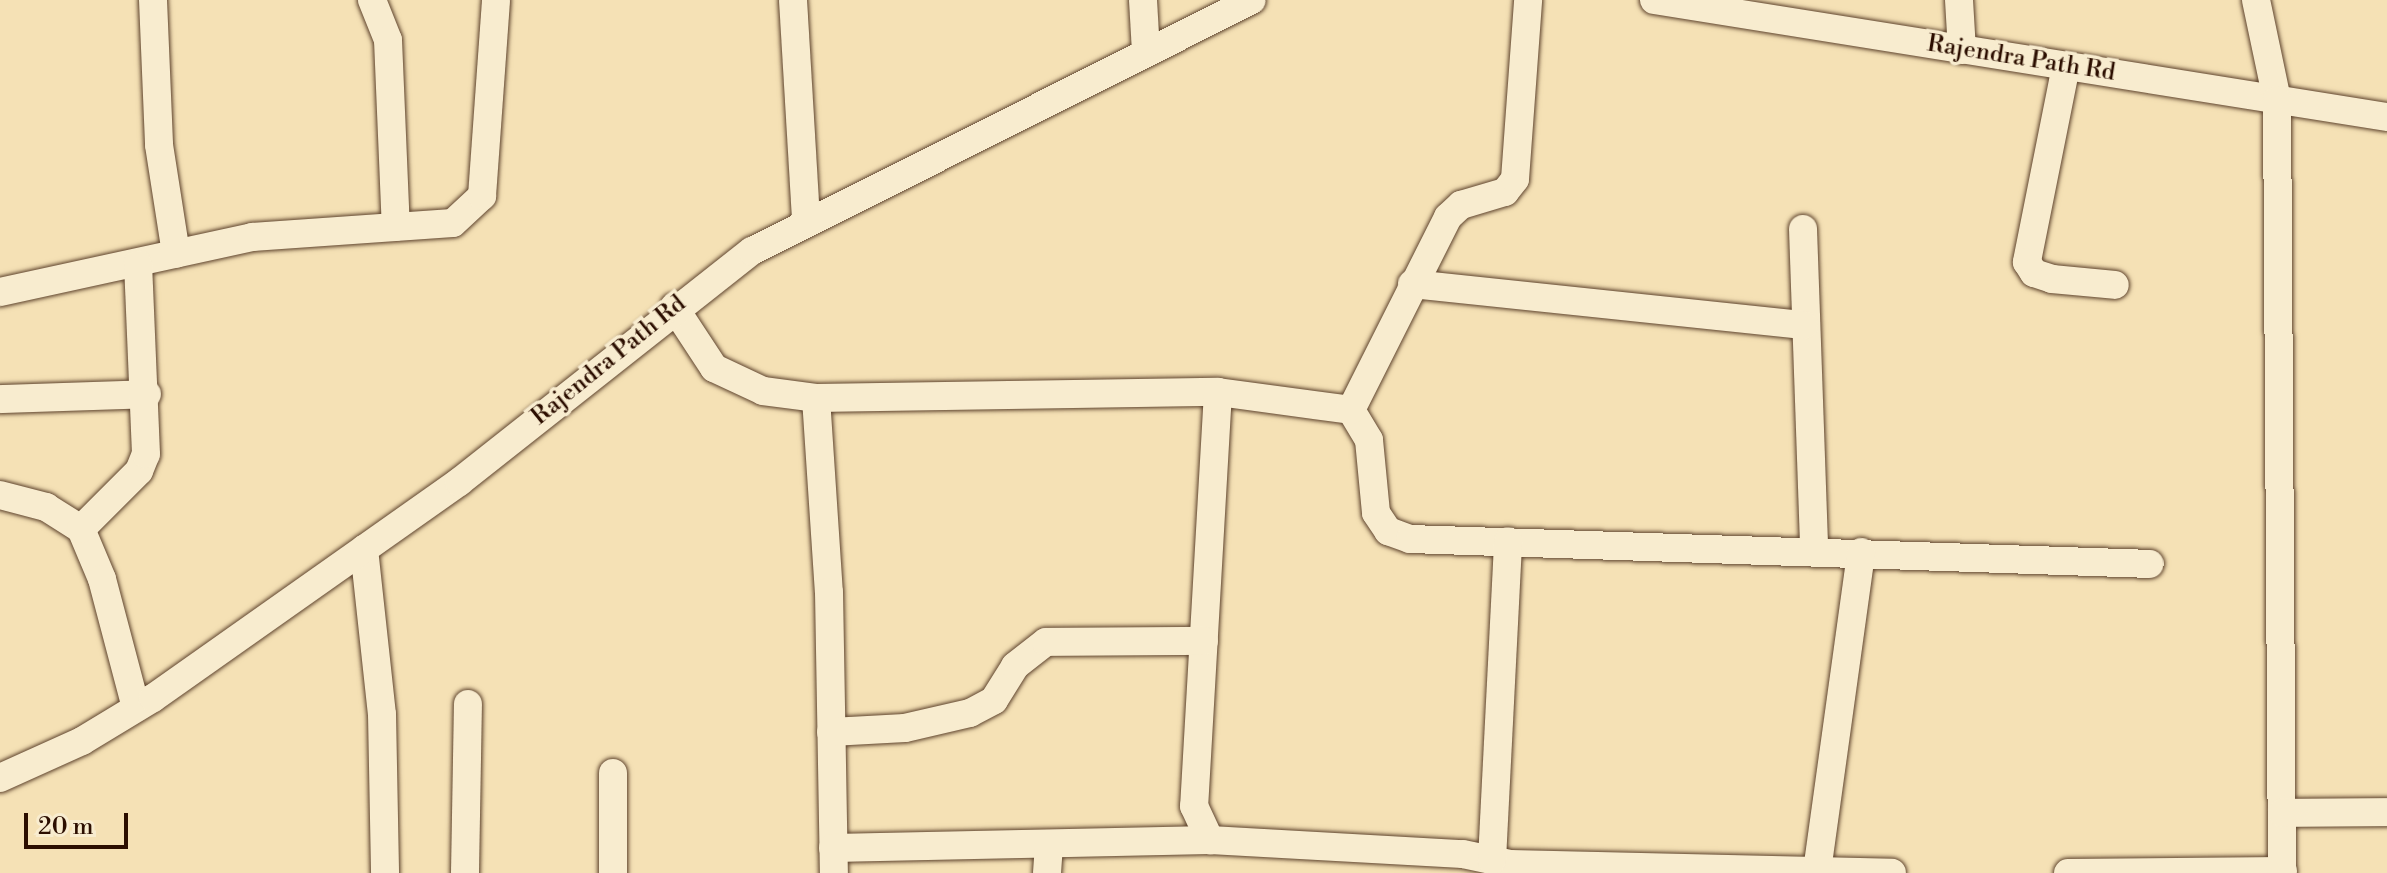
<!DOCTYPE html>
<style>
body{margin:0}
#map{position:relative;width:2387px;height:873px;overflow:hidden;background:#f5e1b5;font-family:"Libre Bodoni",serif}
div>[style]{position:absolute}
.roads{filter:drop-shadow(0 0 2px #5e432d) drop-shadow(0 0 2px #5e432d)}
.minor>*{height:28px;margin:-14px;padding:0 14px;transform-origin:14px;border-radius:14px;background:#f8eccf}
span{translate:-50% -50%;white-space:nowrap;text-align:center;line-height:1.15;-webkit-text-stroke:7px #f8eccf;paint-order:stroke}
.street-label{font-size:24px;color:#2c0e00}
.scale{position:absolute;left:24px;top:813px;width:104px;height:36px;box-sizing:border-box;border:4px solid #2c0e00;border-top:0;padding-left:10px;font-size:24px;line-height:28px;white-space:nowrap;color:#2c0e00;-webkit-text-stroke:6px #f8eccf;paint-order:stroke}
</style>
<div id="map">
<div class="roads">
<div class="minor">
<i style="left:153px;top:0;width:145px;rotate:87.6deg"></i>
<i style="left:159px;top:145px;width:110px;rotate:81.1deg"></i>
<i style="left:372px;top:0;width:43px;rotate:68.2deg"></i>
<i style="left:388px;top:40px;width:187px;rotate:87.6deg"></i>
<i style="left:793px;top:0;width:221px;rotate:86.6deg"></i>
<i style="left:1143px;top:0;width:52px;rotate:86.7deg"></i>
<i style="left:1654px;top:0;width:742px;rotate:9.07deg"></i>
<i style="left:1959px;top:0;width:50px;rotate:86.6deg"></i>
<i style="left:2256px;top:0;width:102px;rotate:78.1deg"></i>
<i style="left:2277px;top:100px;width:773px;rotate:89.63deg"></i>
<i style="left:2066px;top:66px;width:200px;rotate:101.3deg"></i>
<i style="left:2027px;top:262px;width:13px;rotate:58deg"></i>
<i style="left:2034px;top:273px;width:19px;rotate:18deg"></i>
<i style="left:2052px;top:279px;width:63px;rotate:5.4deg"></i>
<i style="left:1803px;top:229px;width:321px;rotate:88deg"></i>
<i style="left:1412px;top:284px;width:394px;rotate:6deg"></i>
<i style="left:0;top:292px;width:258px;rotate:-12.3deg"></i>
<i style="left:252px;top:237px;width:201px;rotate:-4deg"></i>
<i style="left:453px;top:223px;width:40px;rotate:-43deg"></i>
<i style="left:482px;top:196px;width:196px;rotate:-85.9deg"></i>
<i style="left:674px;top:307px;width:73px;rotate:56.7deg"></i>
<i style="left:714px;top:368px;width:54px;rotate:25.1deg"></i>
<i style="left:763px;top:391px;width:53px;rotate:7.5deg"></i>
<i style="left:816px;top:398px;width:402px;rotate:-0.9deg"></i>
<i style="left:1218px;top:392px;width:134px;rotate:7.7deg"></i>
<i style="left:1351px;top:410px;width:35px;rotate:59deg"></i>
<i style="left:1369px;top:440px;width:73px;rotate:84.5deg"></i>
<i style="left:1376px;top:513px;width:22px;rotate:56deg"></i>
<i style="left:1388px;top:531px;width:23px;rotate:20deg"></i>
<i style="left:1410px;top:539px;width:740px;rotate:1.93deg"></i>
<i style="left:1218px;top:392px;width:415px;rotate:93.3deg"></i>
<i style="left:1194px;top:806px;width:38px;rotate:65deg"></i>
<i style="left:1210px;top:840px;width:253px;rotate:3.2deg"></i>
<i style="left:1463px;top:854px;width:48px;rotate:12deg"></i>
<i style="left:1510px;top:864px;width:382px;rotate:1.3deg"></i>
<i style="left:816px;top:398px;width:194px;rotate:86.2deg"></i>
<i style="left:829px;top:592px;width:281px;rotate:89deg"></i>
<i style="left:0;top:399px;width:147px;rotate:-1.9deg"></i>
<i style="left:1351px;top:410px;width:216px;rotate:-63.3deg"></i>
<i style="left:1448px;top:217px;width:18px;rotate:-43deg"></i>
<i style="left:1461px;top:205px;width:46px;rotate:-16.5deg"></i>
<i style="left:1505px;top:192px;width:16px;rotate:-52deg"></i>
<i style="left:1515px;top:179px;width:179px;rotate:-85.8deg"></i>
<i style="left:0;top:495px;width:48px;rotate:14.6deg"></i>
<i style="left:46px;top:507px;width:41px;rotate:32.2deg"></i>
<i style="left:81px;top:529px;width:54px;rotate:67.2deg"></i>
<i style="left:102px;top:579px;width:133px;rotate:75.2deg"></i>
<i style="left:81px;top:529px;width:82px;rotate:-45deg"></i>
<i style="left:139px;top:471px;width:18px;rotate:-68deg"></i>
<i style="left:146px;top:454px;width:190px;rotate:-92.4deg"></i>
<i style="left:364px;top:549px;width:166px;rotate:83.8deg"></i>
<i style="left:382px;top:714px;width:159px;rotate:88.9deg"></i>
<i style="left:831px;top:732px;width:74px;rotate:-3.1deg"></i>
<i style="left:905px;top:728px;width:67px;rotate:-13deg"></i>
<i style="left:970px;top:713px;width:27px;rotate:-28deg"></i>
<i style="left:994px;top:700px;width:40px;rotate:-58deg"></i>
<i style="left:1015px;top:666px;width:39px;rotate:-38deg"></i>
<i style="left:1046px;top:642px;width:158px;rotate:-0.4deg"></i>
<i style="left:0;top:778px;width:90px;rotate:-24.3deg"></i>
<i style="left:82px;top:741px;width:83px;rotate:-31.2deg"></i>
<i style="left:153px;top:698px;width:375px;rotate:-35.2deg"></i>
<i style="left:459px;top:482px;width:373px;rotate:-38.3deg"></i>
<i style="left:752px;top:251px;width:559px;rotate:-26.66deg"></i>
<i style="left:2282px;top:813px;width:105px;rotate:-0.5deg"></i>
<i style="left:833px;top:848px;width:377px;rotate:-1.2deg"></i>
<i style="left:1492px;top:860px;width:319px;rotate:-87.1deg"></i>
<i style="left:1817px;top:871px;width:322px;rotate:-82.1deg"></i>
<i style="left:465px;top:873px;width:169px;rotate:-89deg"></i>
<i style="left:613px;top:873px;width:100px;rotate:-90deg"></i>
<i style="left:1047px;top:873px;width:27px;rotate:-86deg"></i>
<i style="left:2068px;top:873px;width:215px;rotate:-0.5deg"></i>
</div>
</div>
<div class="street-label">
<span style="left:2021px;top:59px;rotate:9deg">Rajendra Path Rd</span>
<span style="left:609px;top:361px;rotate:-39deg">Rajendra Path Rd</span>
</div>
<div class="scale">20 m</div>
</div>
